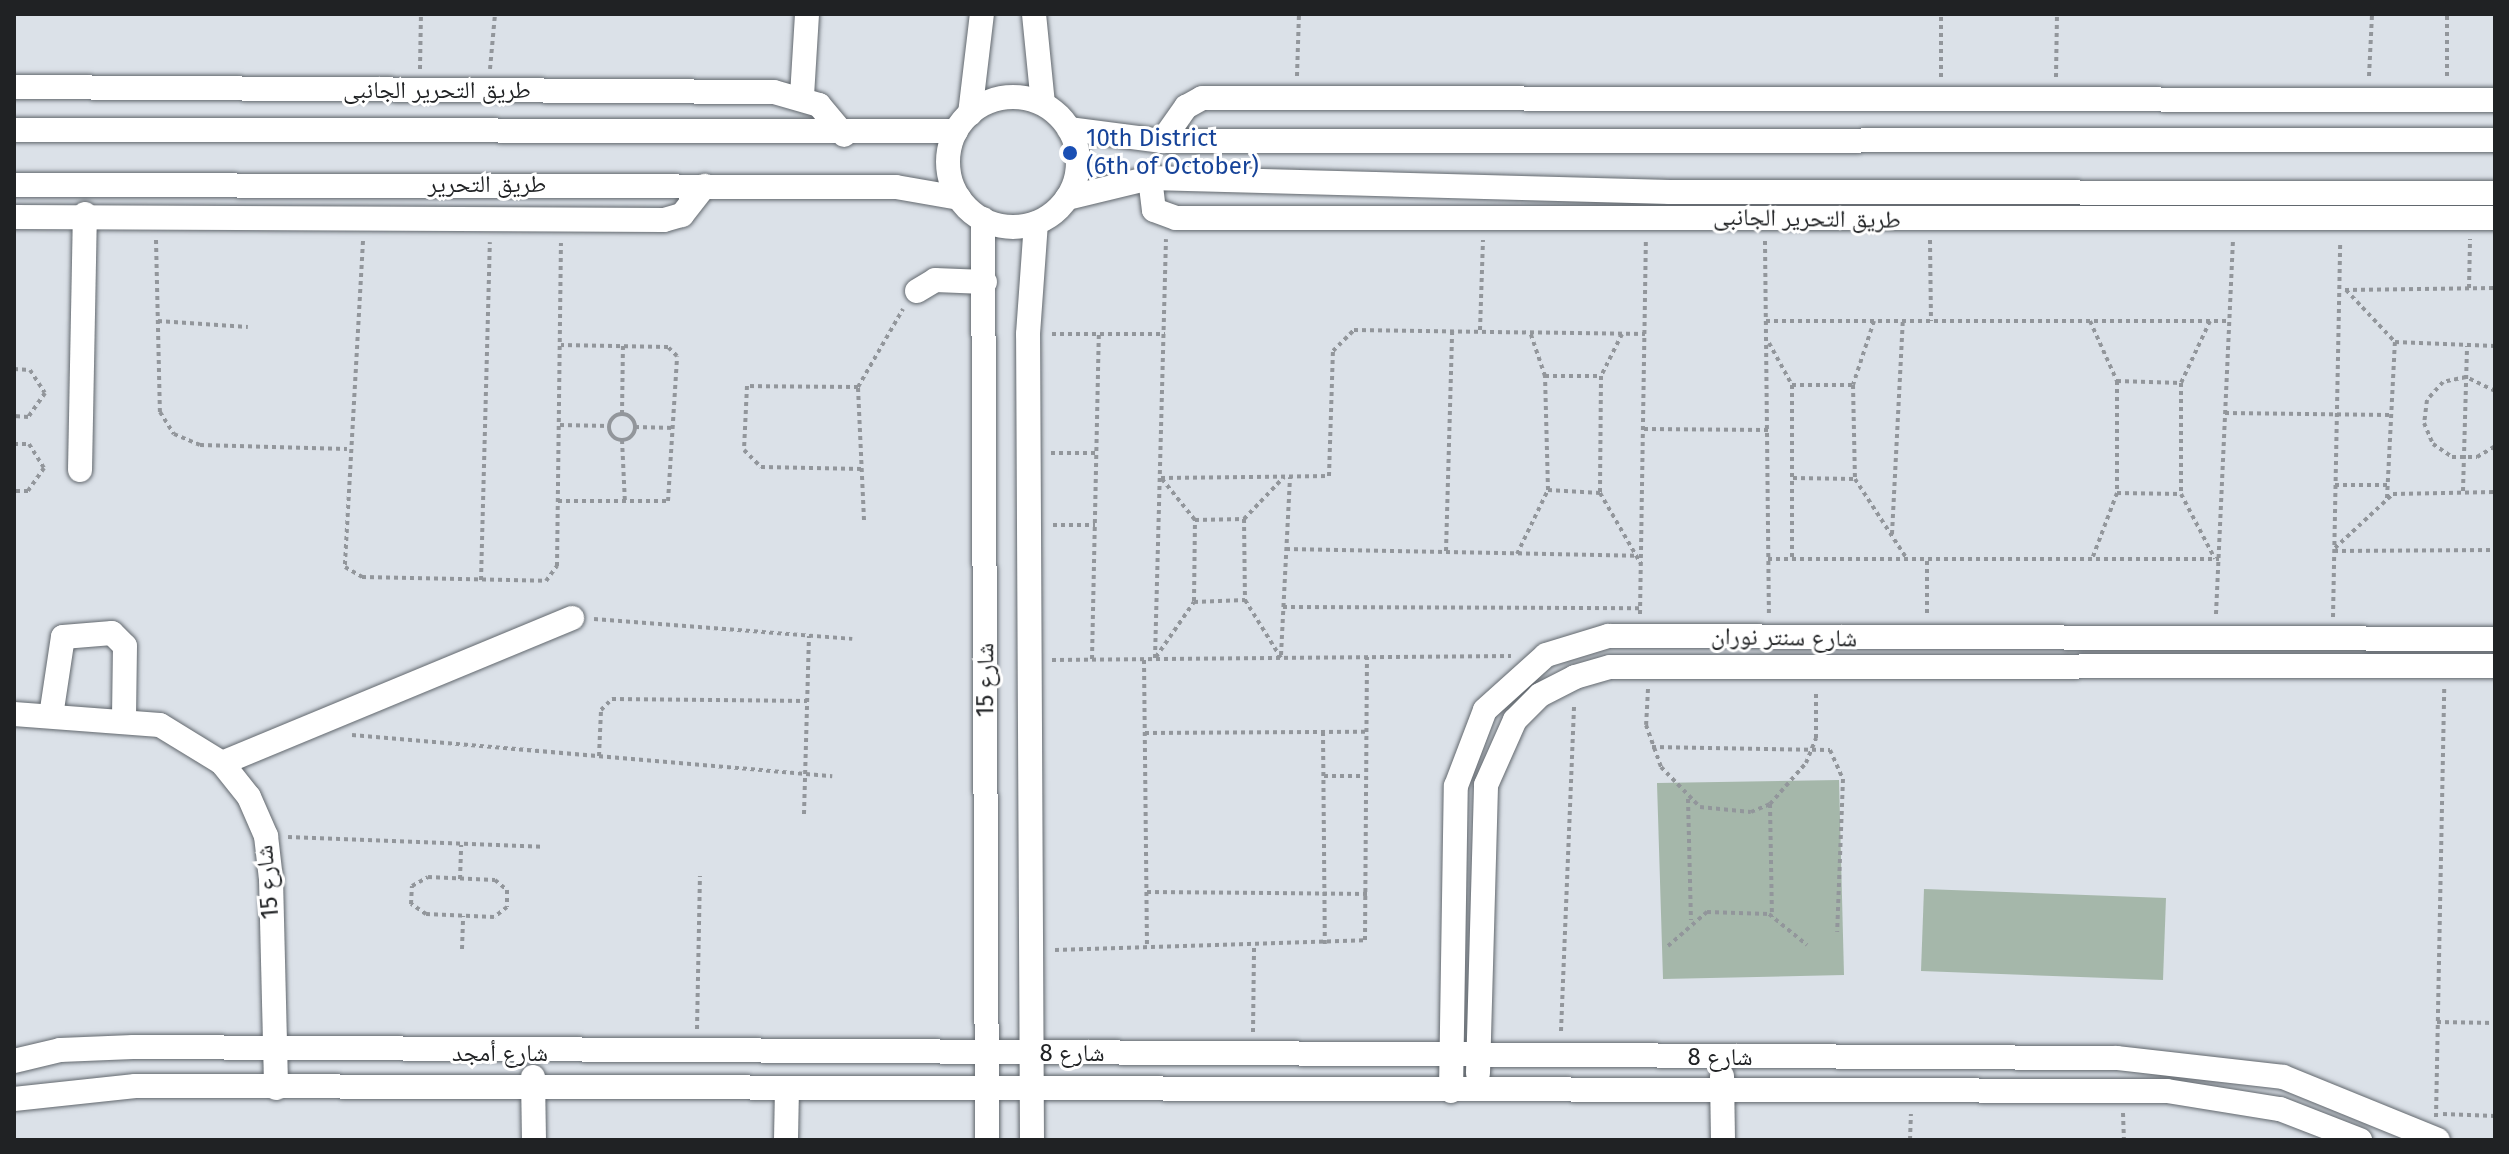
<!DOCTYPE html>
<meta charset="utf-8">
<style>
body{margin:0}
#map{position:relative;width:2509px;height:1154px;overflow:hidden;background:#dbe1e8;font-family:"Fira Sans","Noto Naskh Arabic",sans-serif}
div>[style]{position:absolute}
.green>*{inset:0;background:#a5b7aa}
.path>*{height:4px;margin-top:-2px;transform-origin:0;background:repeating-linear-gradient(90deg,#92969b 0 4px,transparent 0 8px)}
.path>.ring{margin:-2px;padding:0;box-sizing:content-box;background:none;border:4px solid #92969b;border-radius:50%}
.roads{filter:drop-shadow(0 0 2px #61676d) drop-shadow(0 0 2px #61676d)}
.minor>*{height:24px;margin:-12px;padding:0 12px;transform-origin:12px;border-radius:12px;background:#fff}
.minor>.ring{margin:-12px;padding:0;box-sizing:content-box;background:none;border:24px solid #fff;border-radius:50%}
.dots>*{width:22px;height:22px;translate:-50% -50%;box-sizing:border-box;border:4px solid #fff;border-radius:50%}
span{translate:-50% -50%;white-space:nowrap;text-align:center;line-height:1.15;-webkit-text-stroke:6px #fff;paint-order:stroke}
.street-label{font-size:24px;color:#202224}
.transit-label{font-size:24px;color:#164399}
.left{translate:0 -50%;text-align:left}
.frame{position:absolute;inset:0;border:16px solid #202224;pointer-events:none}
</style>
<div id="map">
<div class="green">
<i style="clip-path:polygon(1839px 780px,1844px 975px,1663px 979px,1657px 783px)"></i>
<i style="clip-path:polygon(1924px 889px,2166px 898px,2163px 980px,1921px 971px)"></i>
</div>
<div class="path">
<i style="left:420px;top:69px;width:55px;rotate:-89deg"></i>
<i style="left:490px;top:69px;width:55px;rotate:-84.8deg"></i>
<i style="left:1297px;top:76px;width:62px;rotate:-88.2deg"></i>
<i style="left:2369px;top:76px;width:62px;rotate:-87.2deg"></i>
<i style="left:2447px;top:76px;width:62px;rotate:-90deg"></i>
<i style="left:1941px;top:77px;width:63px;rotate:-90deg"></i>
<i style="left:2056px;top:77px;width:63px;rotate:-89.1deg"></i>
<i style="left:156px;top:240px;width:172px;rotate:88.7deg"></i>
<i style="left:160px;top:412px;width:26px;rotate:58deg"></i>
<i style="left:174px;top:434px;width:28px;rotate:23deg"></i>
<i style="left:200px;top:445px;width:147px;rotate:1.6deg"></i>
<i style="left:1930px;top:240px;width:81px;rotate:89.3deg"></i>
<i style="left:363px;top:241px;width:326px;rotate:93.2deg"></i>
<i style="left:345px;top:567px;width:20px;rotate:30deg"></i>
<i style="left:362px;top:577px;width:184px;rotate:1.2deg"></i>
<i style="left:546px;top:581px;width:19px;rotate:-54deg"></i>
<i style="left:557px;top:566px;width:323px;rotate:-89.3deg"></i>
<i style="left:1765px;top:241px;width:375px;rotate:89.4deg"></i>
<i style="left:2469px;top:288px;width:49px;rotate:-88.8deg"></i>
<i style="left:2345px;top:290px;width:150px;rotate:-0.8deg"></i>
<i style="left:2346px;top:290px;width:71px;rotate:46.7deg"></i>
<i style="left:2395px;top:342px;width:100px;rotate:2.3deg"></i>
<i style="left:158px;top:321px;width:90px;rotate:3.8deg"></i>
<i style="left:1766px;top:321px;width:464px"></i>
<i style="left:1874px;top:321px;width:67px;rotate:108.2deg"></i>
<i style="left:1853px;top:385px;width:94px;rotate:88.8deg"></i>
<i style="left:1855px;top:479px;width:95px;rotate:57deg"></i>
<i style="left:2090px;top:321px;width:66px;rotate:65.8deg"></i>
<i style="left:2117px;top:381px;width:112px;rotate:90deg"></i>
<i style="left:2117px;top:493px;width:71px;rotate:110.7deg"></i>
<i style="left:2210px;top:321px;width:68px;rotate:115.1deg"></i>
<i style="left:2181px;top:383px;width:111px;rotate:90deg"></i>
<i style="left:2181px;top:494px;width:73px;rotate:62.4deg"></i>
<i style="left:1480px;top:330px;width:90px;rotate:-88.1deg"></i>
<i style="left:1052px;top:334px;width:113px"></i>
<i style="left:1622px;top:334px;width:47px;rotate:116.6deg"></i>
<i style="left:1601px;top:376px;width:117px;rotate:90.5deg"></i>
<i style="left:1600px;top:493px;width:82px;rotate:60deg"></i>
<i style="left:1769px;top:343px;width:48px;rotate:61.3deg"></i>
<i style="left:1792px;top:385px;width:174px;rotate:90deg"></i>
<i style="left:14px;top:369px;width:16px;rotate:4deg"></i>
<i style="left:30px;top:370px;width:27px;rotate:57deg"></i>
<i style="left:45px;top:393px;width:29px;rotate:125deg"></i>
<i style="left:28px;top:417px;width:14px;rotate:-176deg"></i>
<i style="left:1545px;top:376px;width:56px"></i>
<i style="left:2117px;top:381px;width:64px;rotate:1.8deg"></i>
<i style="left:1792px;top:385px;width:61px"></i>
<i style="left:858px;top:387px;width:111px;rotate:-179.5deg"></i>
<i style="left:747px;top:386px;width:64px;rotate:92.7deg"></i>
<i style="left:744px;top:450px;width:24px;rotate:45deg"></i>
<i style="left:761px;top:467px;width:101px;rotate:1.1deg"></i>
<i style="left:2495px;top:391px;width:32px;rotate:-154deg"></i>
<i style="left:2466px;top:377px;width:24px;rotate:168deg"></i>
<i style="left:2443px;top:382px;width:24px;rotate:132deg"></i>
<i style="left:2427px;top:400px;width:23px;rotate:97deg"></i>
<i style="left:2424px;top:423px;width:23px;rotate:67deg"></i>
<i style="left:2433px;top:444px;width:23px;rotate:34deg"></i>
<i style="left:2452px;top:457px;width:25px"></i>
<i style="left:2477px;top:457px;width:21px;rotate:-31deg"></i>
<i style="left:2225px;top:413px;width:164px;rotate:0.7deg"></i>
<i class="ring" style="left:609px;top:414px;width:22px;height:22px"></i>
<i style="left:622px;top:414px;width:68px;rotate:-89.2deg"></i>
<i style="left:560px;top:425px;width:49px;rotate:1.2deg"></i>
<i style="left:635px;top:427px;width:40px;rotate:1.4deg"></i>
<i style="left:1644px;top:429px;width:124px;rotate:0.5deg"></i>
<i style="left:622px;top:440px;width:64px;rotate:87.3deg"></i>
<i style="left:14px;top:444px;width:15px"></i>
<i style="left:29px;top:444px;width:28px;rotate:58deg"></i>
<i style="left:44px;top:468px;width:28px;rotate:125deg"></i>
<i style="left:28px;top:491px;width:14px;rotate:180deg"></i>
<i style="left:1051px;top:453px;width:46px"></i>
<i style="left:1161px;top:478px;width:168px;rotate:-0.7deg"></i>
<i style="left:1329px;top:476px;width:125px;rotate:-88.2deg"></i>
<i style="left:1333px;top:351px;width:30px;rotate:-45deg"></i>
<i style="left:1354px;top:330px;width:291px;rotate:0.8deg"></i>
<i style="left:1793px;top:478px;width:62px;rotate:0.9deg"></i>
<i style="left:1162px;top:479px;width:53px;rotate:51.2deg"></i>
<i style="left:1195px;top:520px;width:49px;rotate:-1.2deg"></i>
<i style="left:1244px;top:519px;width:81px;rotate:89.3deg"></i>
<i style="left:2335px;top:485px;width:52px"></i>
<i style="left:1548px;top:490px;width:52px;rotate:3.3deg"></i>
<i style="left:2463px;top:491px;width:145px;rotate:-88.4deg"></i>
<i style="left:2117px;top:493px;width:64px;rotate:0.9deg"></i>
<i style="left:2387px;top:498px;width:156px;rotate:-87.1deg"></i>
<i style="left:558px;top:501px;width:110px"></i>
<i style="left:668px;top:501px;width:145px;rotate:-86.4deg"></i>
<i style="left:677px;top:356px;width:13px;rotate:-135deg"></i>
<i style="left:668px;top:347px;width:107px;rotate:-178.9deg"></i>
<i style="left:1244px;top:519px;width:58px;rotate:-46.4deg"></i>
<i style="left:864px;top:520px;width:133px;rotate:-92.6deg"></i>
<i style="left:858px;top:387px;width:90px;rotate:-60deg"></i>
<i style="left:1053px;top:525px;width:42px"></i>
<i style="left:1892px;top:534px;width:214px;rotate:-87.1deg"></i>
<i style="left:2335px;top:548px;width:79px;rotate:-43deg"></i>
<i style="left:2393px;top:494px;width:102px;rotate:-1.1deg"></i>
<i style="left:1286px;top:549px;width:349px;rotate:1.1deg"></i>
<i style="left:1446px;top:551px;width:221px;rotate:-88.4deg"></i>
<i style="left:2334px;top:551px;width:161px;rotate:-0.4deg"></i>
<i style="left:1517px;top:554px;width:71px;rotate:-64.2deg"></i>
<i style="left:1548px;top:490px;width:114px;rotate:-91.5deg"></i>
<i style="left:1545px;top:376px;width:46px;rotate:-108.8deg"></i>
<i style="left:1768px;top:559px;width:451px"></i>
<i style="left:481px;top:580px;width:338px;rotate:-88.5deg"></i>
<i style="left:1194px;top:601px;width:81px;rotate:-89.3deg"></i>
<i style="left:1283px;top:607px;width:357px;rotate:0.2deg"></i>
<i style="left:1927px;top:613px;width:54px;rotate:-90deg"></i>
<i style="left:1640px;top:614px;width:375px;rotate:-89.1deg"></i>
<i style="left:2216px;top:614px;width:374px;rotate:-87.4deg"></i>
<i style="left:2333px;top:617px;width:375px;rotate:-88.9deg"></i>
<i style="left:594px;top:619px;width:259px;rotate:4.4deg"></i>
<i style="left:1281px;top:655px;width:178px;rotate:-87.1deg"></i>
<i style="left:1156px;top:657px;width:67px;rotate:-55.4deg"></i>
<i style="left:1194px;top:602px;width:51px;rotate:-2.2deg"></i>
<i style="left:1245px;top:600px;width:68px;rotate:58.2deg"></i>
<i style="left:1155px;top:658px;width:419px;rotate:-88.5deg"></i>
<i style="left:1092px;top:659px;width:326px;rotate:-88.8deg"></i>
<i style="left:1052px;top:660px;width:459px;rotate:-0.5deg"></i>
<i style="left:1144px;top:660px;width:288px;rotate:89.4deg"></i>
<i style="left:1648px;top:689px;width:36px;rotate:93deg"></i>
<i style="left:1646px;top:725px;width:45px;rotate:70.3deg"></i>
<i style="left:1661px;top:767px;width:56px;rotate:45.7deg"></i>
<i style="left:1700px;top:807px;width:51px;rotate:5.6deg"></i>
<i style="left:1751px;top:812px;width:21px;rotate:-23deg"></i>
<i style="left:1770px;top:804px;width:55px;rotate:-48.7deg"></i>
<i style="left:1806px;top:763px;width:27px;rotate:-68deg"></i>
<i style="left:1816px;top:738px;width:48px;rotate:-90deg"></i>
<i style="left:1323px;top:732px;width:213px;rotate:89.5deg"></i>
<i style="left:1145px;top:733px;width:220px;rotate:-0.3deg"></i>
<i style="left:352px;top:735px;width:482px;rotate:4.9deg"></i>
<i style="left:1652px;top:747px;width:178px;rotate:1deg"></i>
<i style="left:1830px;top:750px;width:32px;rotate:66deg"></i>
<i style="left:1843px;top:779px;width:153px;rotate:92.2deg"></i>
<i style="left:599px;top:756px;width:46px;rotate:-87.5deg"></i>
<i style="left:601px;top:710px;width:16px;rotate:-45deg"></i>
<i style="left:612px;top:699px;width:195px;rotate:0.6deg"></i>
<i style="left:1324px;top:776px;width:39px"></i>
<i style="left:1688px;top:799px;width:121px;rotate:88.6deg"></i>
<i style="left:1770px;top:804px;width:113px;rotate:89deg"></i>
<i style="left:804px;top:814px;width:178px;rotate:-88.4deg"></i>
<i style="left:288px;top:837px;width:255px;rotate:2.2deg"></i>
<i style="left:428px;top:877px;width:67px;rotate:2.6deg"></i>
<i style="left:495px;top:880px;width:16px;rotate:40deg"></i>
<i style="left:507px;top:890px;width:17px;rotate:90deg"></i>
<i style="left:507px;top:907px;width:16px;rotate:142deg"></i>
<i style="left:494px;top:917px;width:68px;rotate:-177.5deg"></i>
<i style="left:426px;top:914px;width:18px;rotate:-146deg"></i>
<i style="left:411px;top:904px;width:18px;rotate:-87deg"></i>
<i style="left:412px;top:886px;width:18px;rotate:-29deg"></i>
<i style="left:460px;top:879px;width:34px;rotate:-88deg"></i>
<i style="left:1147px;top:892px;width:221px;rotate:0.5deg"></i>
<i style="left:1668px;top:946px;width:52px;rotate:-41.1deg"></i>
<i style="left:1707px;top:912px;width:62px;rotate:1.8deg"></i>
<i style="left:1769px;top:914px;width:49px;rotate:39.2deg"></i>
<i style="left:462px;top:949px;width:33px;rotate:-88deg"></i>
<i style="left:1055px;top:950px;width:310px;rotate:-1.8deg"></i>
<i style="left:1365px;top:940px;width:283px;rotate:-89.6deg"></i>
<i style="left:2437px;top:1022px;width:58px;rotate:1deg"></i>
<i style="left:697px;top:1029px;width:153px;rotate:-88.9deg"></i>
<i style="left:1561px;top:1031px;width:327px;rotate:-87.7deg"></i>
<i style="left:1253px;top:1032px;width:85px;rotate:-89.3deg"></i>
<i style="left:2123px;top:1113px;width:27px;rotate:88deg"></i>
<i style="left:2443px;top:1114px;width:52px;rotate:2.2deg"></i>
<i style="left:2436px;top:1117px;width:428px;rotate:-88.9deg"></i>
<i style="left:1910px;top:1140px;width:26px;rotate:-88deg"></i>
</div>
<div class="roads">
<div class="minor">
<i style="left:1034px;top:14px;width:90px;rotate:84.3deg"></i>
<i style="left:14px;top:87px;width:760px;rotate:0.38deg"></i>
<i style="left:774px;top:92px;width:47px;rotate:16.1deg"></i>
<i style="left:819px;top:105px;width:39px;rotate:50deg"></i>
<i style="left:802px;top:96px;width:82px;rotate:-86.5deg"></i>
<i class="ring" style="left:948px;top:97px;width:106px;height:106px"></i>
<i style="left:970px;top:114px;width:101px;rotate:-83.2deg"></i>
<i style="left:1069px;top:129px;width:94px;rotate:7.4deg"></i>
<i style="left:1162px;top:141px;width:1333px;rotate:-0.04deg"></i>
<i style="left:14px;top:130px;width:942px;rotate:0.06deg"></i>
<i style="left:1162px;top:141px;width:42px;rotate:-54.8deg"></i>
<i style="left:1186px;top:107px;width:18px;rotate:-29deg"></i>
<i style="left:1202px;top:98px;width:1293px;rotate:0.09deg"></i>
<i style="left:1150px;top:178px;width:32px;rotate:83deg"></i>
<i style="left:1154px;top:210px;width:23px;rotate:20deg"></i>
<i style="left:1176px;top:218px;width:1319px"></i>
<i style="left:14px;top:185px;width:882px;rotate:0.13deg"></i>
<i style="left:896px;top:187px;width:64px;rotate:9.9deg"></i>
<i style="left:1067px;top:198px;width:85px;rotate:-13.5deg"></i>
<i style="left:1150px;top:178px;width:520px;rotate:1.54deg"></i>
<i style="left:1670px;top:192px;width:825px;rotate:0.07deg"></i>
<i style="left:14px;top:217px;width:650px;rotate:0.26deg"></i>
<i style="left:664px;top:220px;width:19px;rotate:-16deg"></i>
<i style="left:682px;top:215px;width:37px;rotate:-52deg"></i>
<i style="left:983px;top:219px;width:921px;rotate:89.75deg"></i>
<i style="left:917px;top:291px;width:21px;rotate:-31deg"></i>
<i style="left:935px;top:280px;width:50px;rotate:2.3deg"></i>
<i style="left:80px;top:470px;width:256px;rotate:-88.9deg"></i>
<i style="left:14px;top:714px;width:146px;rotate:4.3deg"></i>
<i style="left:160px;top:725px;width:73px;rotate:31.5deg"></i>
<i style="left:222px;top:763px;width:43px;rotate:51.5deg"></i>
<i style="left:249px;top:797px;width:43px;rotate:66.4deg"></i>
<i style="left:266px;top:836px;width:43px;rotate:83.4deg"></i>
<i style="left:271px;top:879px;width:209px;rotate:88.6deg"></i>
<i style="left:51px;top:716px;width:80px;rotate:-81.4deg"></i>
<i style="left:63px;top:637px;width:49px;rotate:-4.7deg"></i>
<i style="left:112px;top:633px;width:18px;rotate:45deg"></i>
<i style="left:125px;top:646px;width:73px;rotate:90.8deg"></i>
<i style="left:222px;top:763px;width:379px;rotate:-22.5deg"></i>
<i style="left:14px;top:1061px;width:47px;rotate:-13.4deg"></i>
<i style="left:60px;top:1050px;width:73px;rotate:-2.4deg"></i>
<i style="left:133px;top:1047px;width:1984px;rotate:0.32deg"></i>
<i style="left:2117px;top:1058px;width:167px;rotate:6.5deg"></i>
<i style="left:2283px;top:1077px;width:167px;rotate:22.1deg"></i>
<i style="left:1478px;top:1073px;width:288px;rotate:-88.4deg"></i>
<i style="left:1486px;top:785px;width:71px;rotate:-66deg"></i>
<i style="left:1515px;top:720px;width:35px;rotate:-45deg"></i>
<i style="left:1540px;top:695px;width:39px;rotate:-27deg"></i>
<i style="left:1575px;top:677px;width:36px;rotate:-16deg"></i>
<i style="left:1610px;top:667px;width:885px;rotate:-0.06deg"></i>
<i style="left:1722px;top:1076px;width:64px;rotate:89.1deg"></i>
<i style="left:533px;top:1077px;width:63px;rotate:89.1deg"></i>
<i style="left:1451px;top:1091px;width:305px;rotate:-89.1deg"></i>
<i style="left:1456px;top:786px;width:81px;rotate:-69.1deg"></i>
<i style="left:1485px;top:710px;width:82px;rotate:-42deg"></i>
<i style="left:1546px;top:655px;width:65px;rotate:-17deg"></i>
<i style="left:1608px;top:636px;width:887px;rotate:0.19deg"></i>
<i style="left:14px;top:1099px;width:122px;rotate:-6.1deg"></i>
<i style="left:135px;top:1086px;width:2032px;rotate:0.14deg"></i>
<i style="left:2167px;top:1091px;width:114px;rotate:9.1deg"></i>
<i style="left:2280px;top:1109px;width:86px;rotate:21.2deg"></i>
<i style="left:786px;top:1140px;width:51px;rotate:-88.9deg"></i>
<i style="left:1032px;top:1140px;width:806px;rotate:-90.28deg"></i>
<i style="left:1028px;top:334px;width:111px;rotate:-85.9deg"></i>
</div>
</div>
<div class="dots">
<i style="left:1070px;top:153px;background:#1a4fb4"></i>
</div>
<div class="street-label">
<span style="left:437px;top:91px">طريق التحرير الجانبى</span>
<span style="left:487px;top:185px">طريق التحرير</span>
<span style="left:1807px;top:219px;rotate:1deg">طريق التحرير الجانبى</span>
<span style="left:1784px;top:638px;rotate:1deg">شارع سنتر نوران</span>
<span style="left:986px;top:680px;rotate:-90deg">شارع 15</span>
<span style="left:268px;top:882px;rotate:-95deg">شارع 15</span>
<span style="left:500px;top:1054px">شارع أمجد</span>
<span style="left:1072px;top:1054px">شارع 8</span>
<span style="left:1720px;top:1058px">شارع 8</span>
</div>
<div class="transit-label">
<span class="left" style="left:1086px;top:153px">10th District<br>(6th of October)</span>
</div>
<div class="frame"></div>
</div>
